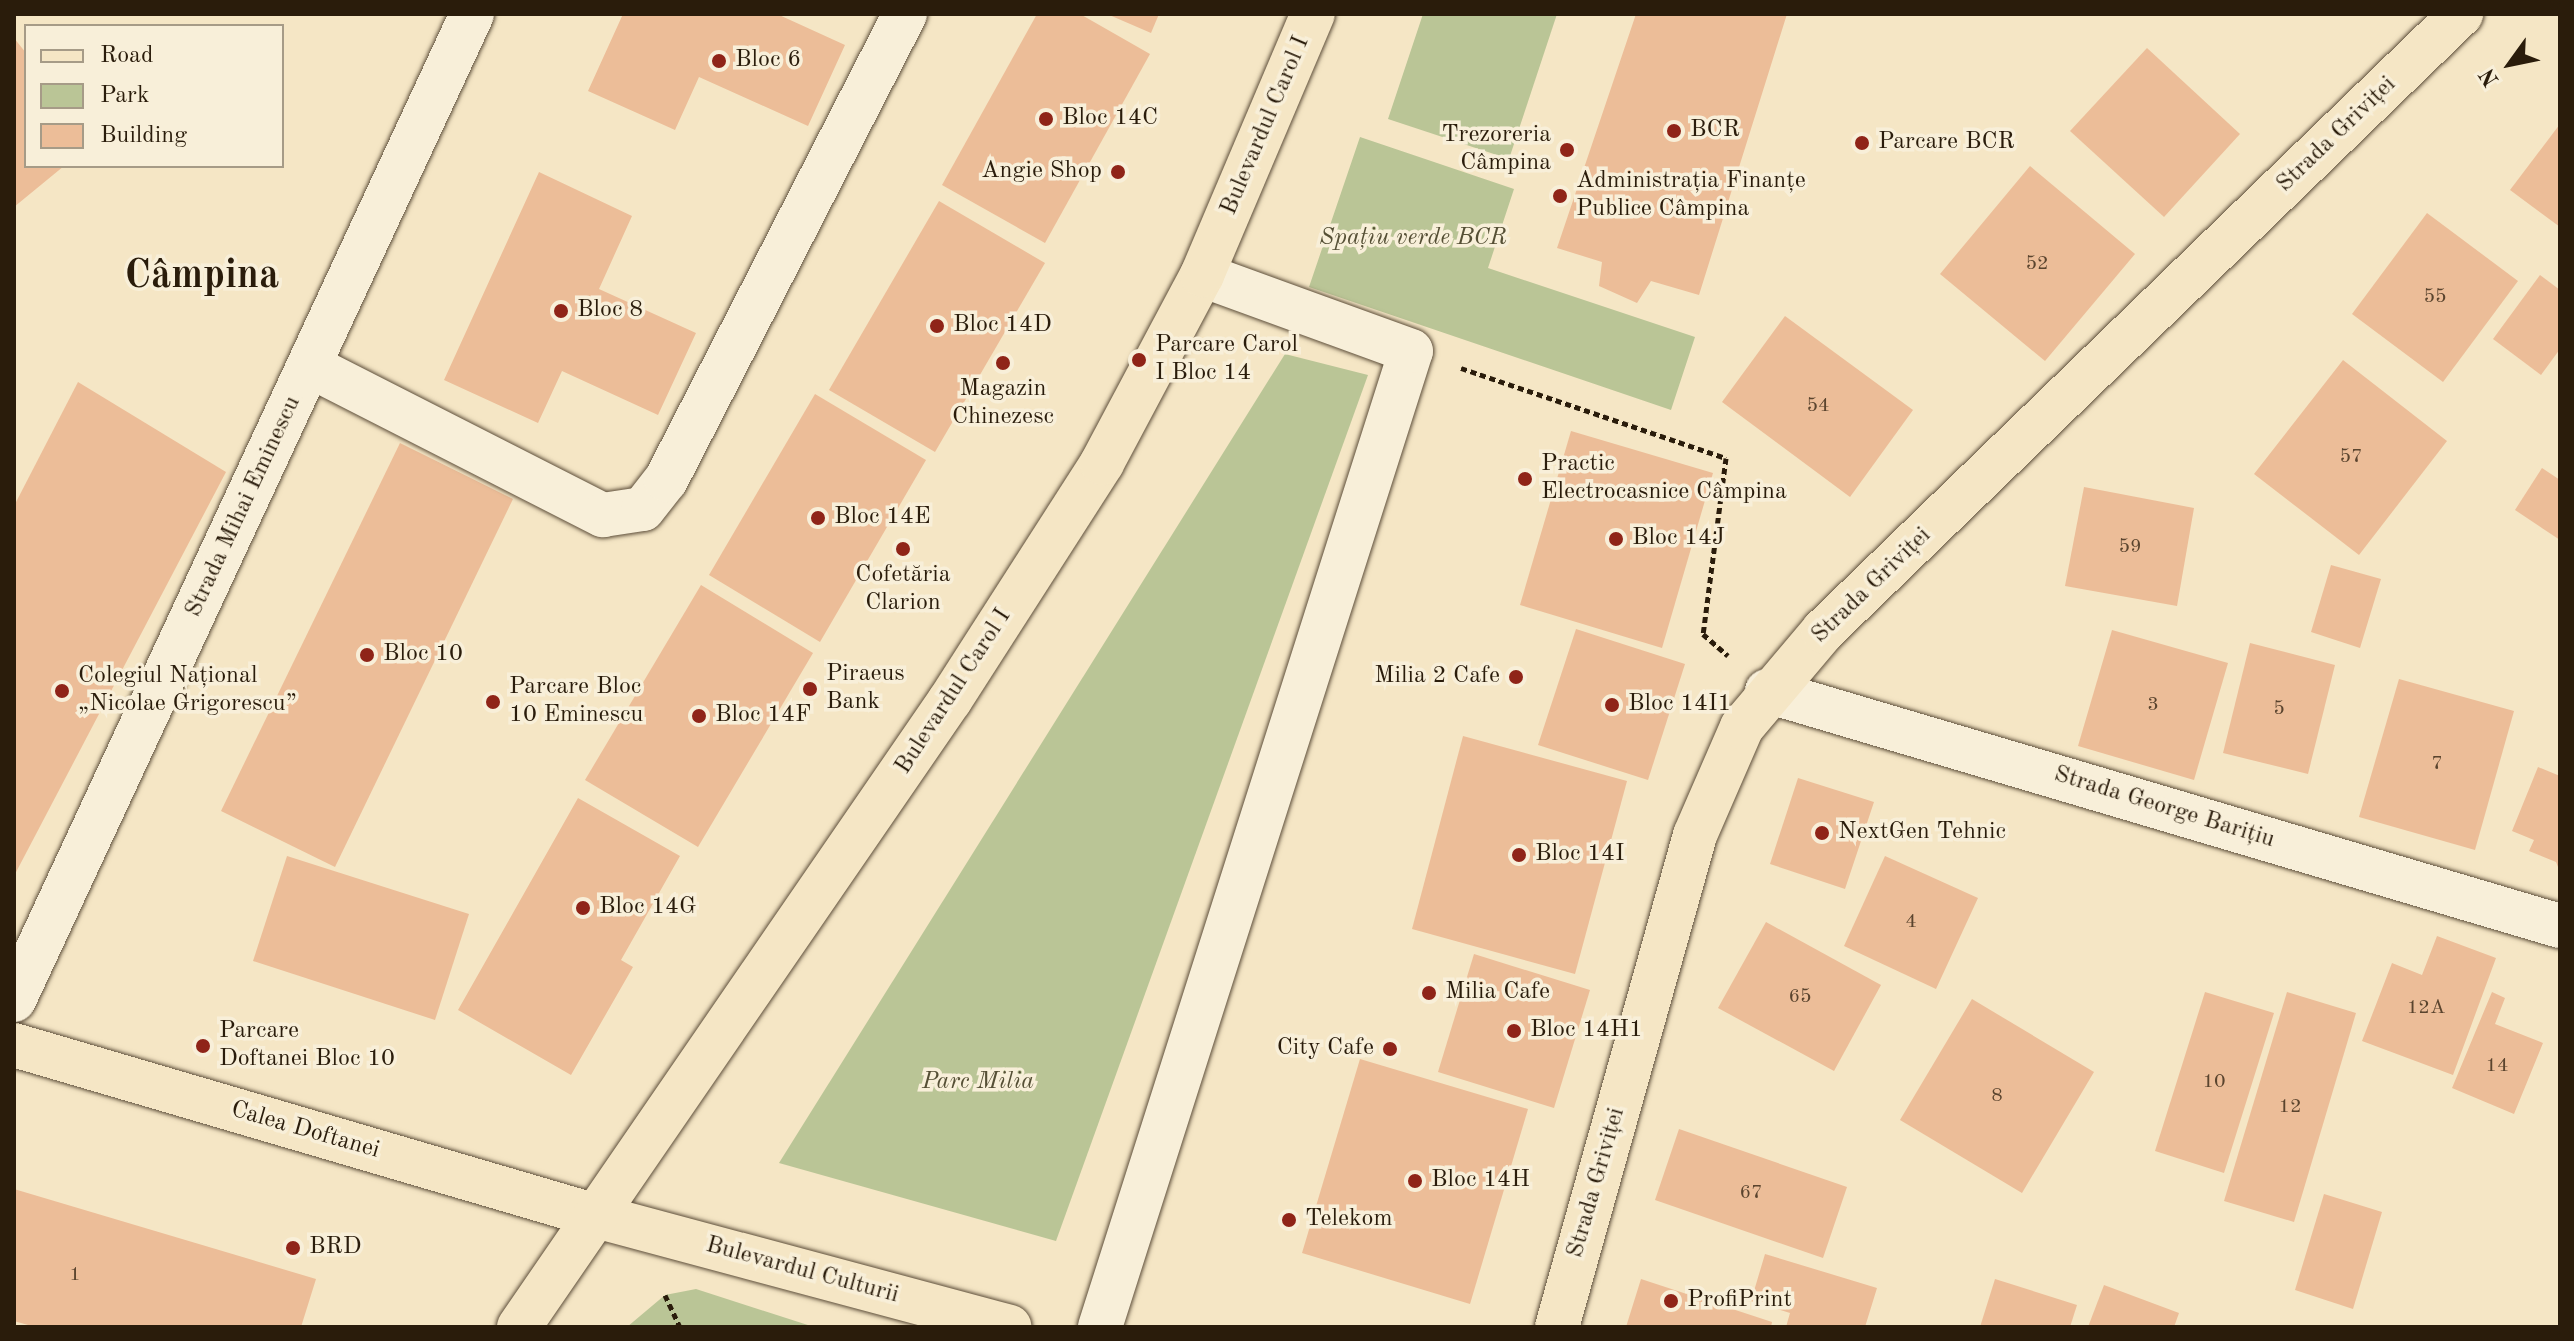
<!DOCTYPE html>
<meta charset="utf-8">
<style>
body{margin:0}
#map{position:relative;width:2574px;height:1341px;overflow:hidden;background:#f5e6c5;font-family:"Old Standard TT",serif}
div>[style]{position:absolute}
.green>*{inset:0;background:#bac596}
.building>*{inset:0;background:#ecbd98}
.path>*{height:5px;margin-top:-2.5px;transform-origin:0;background:repeating-linear-gradient(90deg,#2a1c0b 0 6px,transparent 0 10px)}
.roads{filter:drop-shadow(0 0 2px #5d4e3a) drop-shadow(0 0 2px #5d4e3a)}
.minor>*{height:44px;margin:-22px;padding:0 22px;transform-origin:22px;border-radius:22px;background:#f8efd9}
.major>*{height:44px;margin:-22px;padding:0 22px;transform-origin:22px;border-radius:22px;background:#f5e6c5}
.dots>*{width:22px;height:22px;translate:-50% -50%;box-sizing:border-box;border:4px solid #f8efd9;border-radius:50%}
span{translate:-50% -50%;white-space:nowrap;text-align:center;line-height:1.15;-webkit-text-stroke:7px #f8efd9;paint-order:stroke}
.number-label{font-size:20px;color:#5a442e}
.number-label span{-webkit-text-stroke-width:0}
.poi-label{font-size:24px;color:#2a1c0b}
.left{translate:0 -50%;text-align:left}
.right{translate:-100% -50%;text-align:right}
.street-label{font-size:24px;color:#2a1c0b}
.park-label{font-size:24px;color:#554f35;font-style:italic}
.town-label{font-size:40px;color:#2a1c0b;font-weight:700}
.frame{position:absolute;inset:0;border:16px solid #2a1c0b;pointer-events:none}
.legend{position:absolute;left:24px;top:24px;width:260px;height:144px;box-sizing:border-box;background:#f8efd9;border:2px solid #a69b87;margin:0;padding:10px 14px;list-style:none;font-size:24px;color:#2a1c0b}
.legend li{display:flex;align-items:center;gap:16px;height:40px}
.legend b{width:40px;border:2px solid #a69b87}
.north{position:absolute;left:2470px;top:24px;width:80px;height:80px;-webkit-text-stroke:6px #f8efd9;paint-order:stroke;rotate:237deg;font-size:22px;font-weight:700;line-height:32px;text-align:center;color:#2a1c0b}
.north::after{content:'';display:block;margin:auto;width:28px;height:36px;background:#2a1c0b;clip-path:polygon(50% 0,100% 100%,50% 72%,0 100%)}
</style>
<div id="map">
<div class="green">
<i style="clip-path:polygon(1423px 14px,1557px 14px,1509px 159px,1388px 119px)"></i>
<i style="clip-path:polygon(1360px 137px,1514px 189px,1488px 268px,1695px 337px,1671px 410px,1309px 287px)"></i>
<i style="clip-path:polygon(1285px 354px,1368px 375px,1056px 1241px,779px 1163px)"></i>
<i style="clip-path:polygon(696px 1289px,814px 1327px,627px 1327px,665px 1295px)"></i>
</div>
<div class="building">
<i style="clip-path:polygon(623px 14px,777px 14px,845px 45px,808px 126px,699px 77px,675px 130px,588px 91px)"></i>
<i style="clip-path:polygon(1037px 14px,1080px 14px,1150px 54px,1045px 243px,942px 185px)"></i>
<i style="clip-path:polygon(1107px 14px,1159px 14px,1151px 33px)"></i>
<i style="clip-path:polygon(1636px 14px,1787px 14px,1699px 295px,1651px 281px,1637px 303px,1599px 286px,1602px 262px,1557px 248px)"></i>
<i style="clip-path:polygon(14px 38px,26px 53px,26px 166px,64px 166px,14px 207px)"></i>
<i style="clip-path:polygon(2147px 48px,2240px 134px,2164px 217px,2070px 131px)"></i>
<i style="clip-path:polygon(2560px 124px,2560px 227px,2510px 190px)"></i>
<i style="clip-path:polygon(2030px 166px,2135px 254px,2045px 361px,1940px 274px)"></i>
<i style="clip-path:polygon(539px 172px,632px 216px,599px 289px,696px 333px,658px 415px,562px 371px,538px 423px,444px 380px)"></i>
<i style="clip-path:polygon(939px 201px,1045px 263px,935px 452px,829px 390px)"></i>
<i style="clip-path:polygon(2427px 213px,2518px 281px,2443px 382px,2352px 314px)"></i>
<i style="clip-path:polygon(2540px 275px,2560px 290px,2560px 349px,2541px 375px,2493px 339px)"></i>
<i style="clip-path:polygon(1785px 316px,1913px 410px,1850px 497px,1722px 402px)"></i>
<i style="clip-path:polygon(2343px 360px,2447px 441px,2359px 555px,2254px 474px)"></i>
<i style="clip-path:polygon(78px 382px,226px 472px,14px 876px,14px 506px)"></i>
<i style="clip-path:polygon(815px 394px,926px 460px,820px 642px,709px 575px)"></i>
<i style="clip-path:polygon(1571px 431px,1713px 473px,1662px 648px,1520px 605px)"></i>
<i style="clip-path:polygon(400px 443px,513px 499px,335px 867px,221px 811px)"></i>
<i style="clip-path:polygon(2542px 468px,2560px 480px,2560px 540px,2515px 510px)"></i>
<i style="clip-path:polygon(2084px 487px,2194px 508px,2177px 606px,2065px 586px)"></i>
<i style="clip-path:polygon(2331px 565px,2381px 579px,2360px 648px,2311px 632px)"></i>
<i style="clip-path:polygon(701px 585px,813px 653px,698px 847px,585px 780px)"></i>
<i style="clip-path:polygon(1576px 629px,1685px 664px,1648px 780px,1538px 745px)"></i>
<i style="clip-path:polygon(2112px 630px,2228px 663px,2194px 780px,2078px 746px)"></i>
<i style="clip-path:polygon(2250px 643px,2335px 665px,2308px 774px,2223px 753px)"></i>
<i style="clip-path:polygon(2399px 679px,2514px 711px,2475px 850px,2359px 817px)"></i>
<i style="clip-path:polygon(1463px 736px,1627px 781px,1575px 974px,1412px 929px)"></i>
<i style="clip-path:polygon(2538px 767px,2560px 776px,2560px 872px,2556px 862px,2529px 851px,2534px 840px,2512px 831px)"></i>
<i style="clip-path:polygon(1798px 778px,1874px 802px,1845px 889px,1770px 864px)"></i>
<i style="clip-path:polygon(578px 798px,680px 856px,621px 960px,633px 967px,571px 1075px,458px 1010px)"></i>
<i style="clip-path:polygon(287px 856px,469px 914px,435px 1020px,253px 961px)"></i>
<i style="clip-path:polygon(1885px 856px,1978px 898px,1936px 989px,1844px 946px)"></i>
<i style="clip-path:polygon(1766px 922px,1881px 985px,1834px 1071px,1718px 1008px)"></i>
<i style="clip-path:polygon(2437px 936px,2496px 958px,2453px 1075px,2362px 1041px,2392px 963px,2422px 975px)"></i>
<i style="clip-path:polygon(1474px 954px,1590px 990px,1554px 1108px,1438px 1072px)"></i>
<i style="clip-path:polygon(2205px 992px,2274px 1013px,2224px 1173px,2155px 1151px)"></i>
<i style="clip-path:polygon(2287px 992px,2356px 1013px,2294px 1222px,2224px 1201px)"></i>
<i style="clip-path:polygon(2492px 992px,2505px 998px,2495px 1024px,2543px 1043px,2514px 1114px,2452px 1088px)"></i>
<i style="clip-path:polygon(1972px 999px,2094px 1072px,2022px 1193px,1900px 1120px)"></i>
<i style="clip-path:polygon(1360px 1059px,1528px 1109px,1470px 1304px,1302px 1253px)"></i>
<i style="clip-path:polygon(1679px 1129px,1847px 1187px,1823px 1258px,1655px 1200px)"></i>
<i style="clip-path:polygon(14px 1189px,316px 1279px,301px 1327px,35px 1327px,14px 1321px)"></i>
<i style="clip-path:polygon(2324px 1194px,2382px 1212px,2353px 1309px,2295px 1290px)"></i>
<i style="clip-path:polygon(1765px 1254px,1877px 1288px,1865px 1327px,1786px 1327px,1790px 1313px,1751px 1301px)"></i>
<i style="clip-path:polygon(1641px 1279px,1772px 1322px,1771px 1327px,1626px 1327px)"></i>
<i style="clip-path:polygon(1995px 1279px,2077px 1305px,2070px 1327px,1980px 1327px)"></i>
<i style="clip-path:polygon(2104px 1285px,2179px 1313px,2174px 1327px,2088px 1327px)"></i>
</div>
<div class="path">
<i style="left:1461px;top:368px;width:280px;rotate:18.8deg"></i>
<i style="left:1726px;top:458px;width:177px;rotate:97.4deg"></i>
<i style="left:1703px;top:634px;width:33px;rotate:41deg"></i>
<i style="left:665px;top:1295px;width:35px;rotate:65deg"></i>
</div>
<div class="roads">
<div class="minor">
<i style="left:310px;top:366px;width:329px;rotate:27deg"></i>
<i style="left:603px;top:515px;width:40px;rotate:-8.5deg"></i>
<i style="left:643px;top:509px;width:37px;rotate:-52deg"></i>
<i style="left:666px;top:480px;width:524px;rotate:-62.85deg"></i>
<i style="left:1767px;top:691px;width:827px;rotate:16.51deg"></i>
<i style="left:14px;top:1000px;width:1087px;rotate:-65.08deg"></i>
<i style="left:1100px;top:1327px;width:1024px;rotate:-72.33deg"></i>
<i style="left:1411px;top:351px;width:222px;rotate:-160deg"></i>
</div>
<div class="major">
<i style="left:14px;top:1045px;width:607px;rotate:16.37deg"></i>
<i style="left:596px;top:1216px;width:428px;rotate:15deg"></i>
<i style="left:519px;top:1327px;width:761px;rotate:-55.5deg"></i>
<i style="left:950px;top:700px;width:282px;rotate:-57.3deg"></i>
<i style="left:1102px;top:463px;width:213px;rotate:-62deg"></i>
<i style="left:1202px;top:275px;width:284px;rotate:-67deg"></i>
<i style="left:1557px;top:1327px;width:511px;rotate:-74.33deg"></i>
<i style="left:1695px;top:835px;width:118px;rotate:-66.5deg"></i>
<i style="left:1742px;top:727px;width:126px;rotate:-49.8deg"></i>
<i style="left:1823px;top:631px;width:888px;rotate:-44.04deg"></i>
</div>
</div>
<div class="dots">
<i style="left:719px;top:61px;background:#8f2418"></i>
<i style="left:1046px;top:119px;background:#8f2418"></i>
<i style="left:1674px;top:131px;background:#8f2418"></i>
<i style="left:1862px;top:143px;background:#8f2418"></i>
<i style="left:1567px;top:150px;background:#8f2418"></i>
<i style="left:1118px;top:172px;background:#8f2418"></i>
<i style="left:1560px;top:196px;background:#8f2418"></i>
<i style="left:561px;top:311px;background:#8f2418"></i>
<i style="left:937px;top:326px;background:#8f2418"></i>
<i style="left:1139px;top:360px;background:#8f2418"></i>
<i style="left:1003px;top:363px;background:#8f2418"></i>
<i style="left:1525px;top:479px;background:#8f2418"></i>
<i style="left:818px;top:518px;background:#8f2418"></i>
<i style="left:1616px;top:539px;background:#8f2418"></i>
<i style="left:903px;top:549px;background:#8f2418"></i>
<i style="left:367px;top:655px;background:#8f2418"></i>
<i style="left:1516px;top:677px;background:#8f2418"></i>
<i style="left:810px;top:689px;background:#8f2418"></i>
<i style="left:62px;top:691px;background:#8f2418"></i>
<i style="left:493px;top:702px;background:#8f2418"></i>
<i style="left:1612px;top:705px;background:#8f2418"></i>
<i style="left:699px;top:716px;background:#8f2418"></i>
<i style="left:1822px;top:833px;background:#8f2418"></i>
<i style="left:1519px;top:855px;background:#8f2418"></i>
<i style="left:583px;top:908px;background:#8f2418"></i>
<i style="left:1429px;top:993px;background:#8f2418"></i>
<i style="left:1514px;top:1031px;background:#8f2418"></i>
<i style="left:203px;top:1046px;background:#8f2418"></i>
<i style="left:1390px;top:1049px;background:#8f2418"></i>
<i style="left:1415px;top:1181px;background:#8f2418"></i>
<i style="left:1289px;top:1220px;background:#8f2418"></i>
<i style="left:293px;top:1248px;background:#8f2418"></i>
<i style="left:1671px;top:1301px;background:#8f2418"></i>
</div>
<div class="number-label">
<span style="left:2037px;top:264px">52</span>
<span style="left:2435px;top:297px">55</span>
<span style="left:1818px;top:406px">54</span>
<span style="left:2351px;top:457px">57</span>
<span style="left:2130px;top:547px">59</span>
<span style="left:2153px;top:705px">3</span>
<span style="left:2279px;top:709px">5</span>
<span style="left:2437px;top:764px">7</span>
<span style="left:1911px;top:922px">4</span>
<span style="left:1800px;top:997px">65</span>
<span style="left:2426px;top:1008px">12A</span>
<span style="left:2497px;top:1066px">14</span>
<span style="left:2214px;top:1082px">10</span>
<span style="left:1997px;top:1096px">8</span>
<span style="left:2290px;top:1107px">12</span>
<span style="left:1751px;top:1193px">67</span>
<span style="left:75px;top:1275px">1</span>
</div>
<div class="poi-label">
<span class="left" style="left:735px;top:61px">Bloc 6</span>
<span class="left" style="left:1062px;top:119px">Bloc 14C</span>
<span class="left" style="left:1690px;top:131px">BCR</span>
<span class="right" style="left:1551px;top:150px">Trezoreria<br>Câmpina</span>
<span class="left" style="left:1878px;top:143px">Parcare BCR</span>
<span class="right" style="left:1102px;top:172px">Angie Shop</span>
<span class="left" style="left:1576px;top:196px">Administrația Finanțe<br>Publice Câmpina</span>
<span class="left" style="left:577px;top:311px">Bloc 8</span>
<span class="left" style="left:953px;top:326px">Bloc 14D</span>
<span class="left" style="left:1155px;top:360px">Parcare Carol<br>I Bloc 14</span>
<span style="left:1003px;top:404px">Magazin<br>Chinezesc</span>
<span class="left" style="left:1541px;top:479px">Practic<br>Electrocasnice Câmpina</span>
<span class="left" style="left:834px;top:518px">Bloc 14E</span>
<span class="left" style="left:1632px;top:539px">Bloc 14J</span>
<span style="left:903px;top:590px">Cofetăria<br>Clarion</span>
<span class="left" style="left:383px;top:655px">Bloc 10</span>
<span class="left" style="left:826px;top:689px">Piraeus<br>Bank</span>
<span class="left" style="left:78px;top:691px">Colegiul Național<br>„Nicolae Grigorescu”</span>
<span class="right" style="left:1500px;top:677px">Milia 2 Cafe</span>
<span class="left" style="left:509px;top:702px">Parcare Bloc<br>10 Eminescu</span>
<span class="left" style="left:1628px;top:705px">Bloc 14I1</span>
<span class="left" style="left:715px;top:716px">Bloc 14F</span>
<span class="left" style="left:1838px;top:833px">NextGen Tehnic</span>
<span class="left" style="left:1535px;top:855px">Bloc 14I</span>
<span class="left" style="left:599px;top:908px">Bloc 14G</span>
<span class="left" style="left:1445px;top:993px">Milia Cafe</span>
<span class="left" style="left:1530px;top:1031px">Bloc 14H1</span>
<span class="left" style="left:219px;top:1046px">Parcare<br>Doftanei Bloc 10</span>
<span class="right" style="left:1374px;top:1049px">City Cafe</span>
<span class="left" style="left:1431px;top:1181px">Bloc 14H</span>
<span class="left" style="left:1305px;top:1220px">Telekom</span>
<span class="left" style="left:309px;top:1248px">BRD</span>
<span class="left" style="left:1687px;top:1301px">ProfiPrint</span>
</div>
<div class="street-label">
<span style="left:1266px;top:126px;rotate:-67deg">Bulevardul Carol I</span>
<span style="left:2337px;top:135px;rotate:-44deg">Strada Griviței</span>
<span style="left:244px;top:507px;rotate:-65deg">Strada Mihai Eminescu</span>
<span style="left:1872px;top:586px;rotate:-44deg">Strada Griviței</span>
<span style="left:954px;top:692px;rotate:-57deg">Bulevardul Carol I</span>
<span style="left:2164px;top:808px;rotate:17deg">Strada George Barițiu</span>
<span style="left:305px;top:1131px;rotate:16deg">Calea Doftanei</span>
<span style="left:1597px;top:1183px;rotate:-74deg">Strada Griviței</span>
<span style="left:802px;top:1271px;rotate:15deg">Bulevardul Culturii</span>
</div>
<div class="park-label">
<span style="left:1413px;top:239px">Spațiu verde BCR</span>
<span style="left:978px;top:1083px">Parc Milia</span>
</div>
<div class="town-label">
<span style="left:202px;top:277px">Câmpina</span>
</div>
<div class="frame"></div>
<ul class="legend">
<li><b style="height:10px;background:#f5e6c5"></b>Road</li>
<li><b style="height:22px;background:#bac596"></b>Park</li>
<li><b style="height:22px;background:#ecbd98"></b>Building</li>
</ul>
<div class="north">N</div>
</div>
